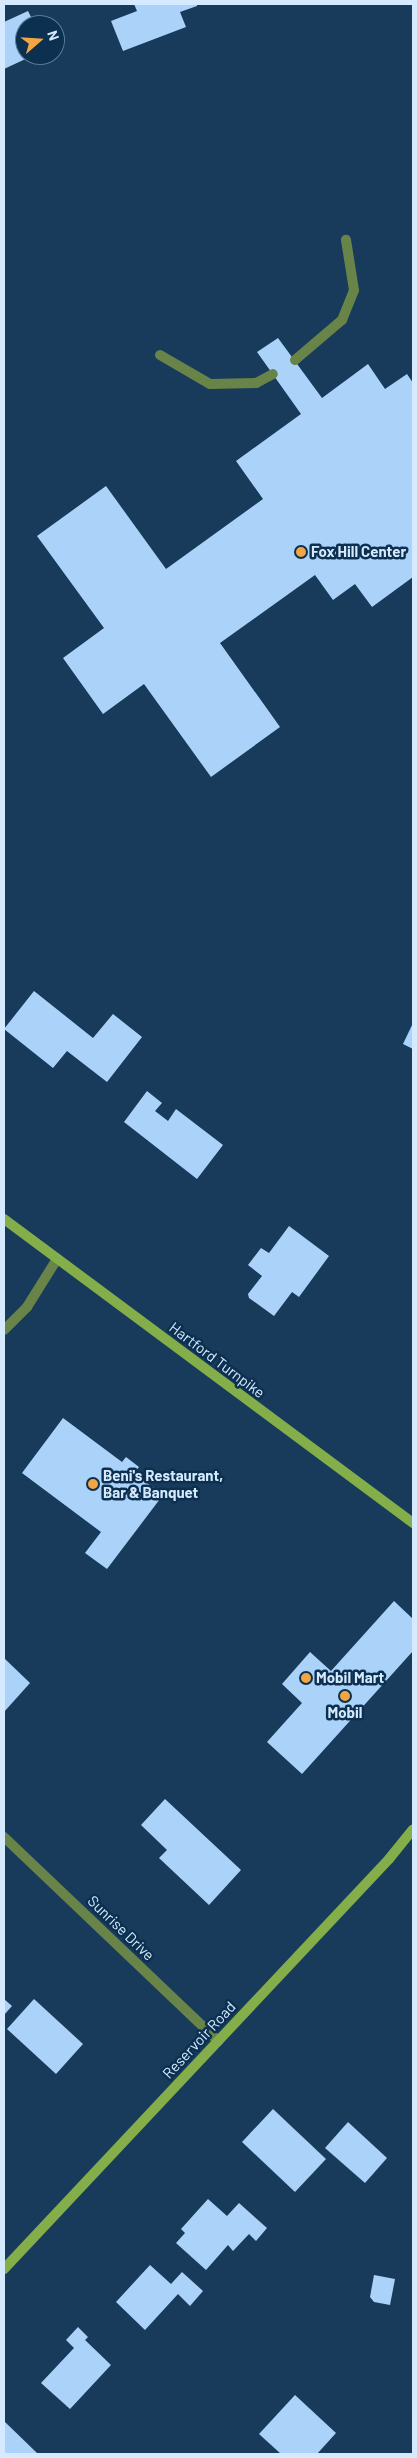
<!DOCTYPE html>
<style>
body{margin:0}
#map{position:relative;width:417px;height:2458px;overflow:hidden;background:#183b5b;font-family:Barlow,sans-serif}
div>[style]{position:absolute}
.building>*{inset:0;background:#abd3fa}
.service>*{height:10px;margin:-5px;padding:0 5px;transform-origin:5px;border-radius:5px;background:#698448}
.minor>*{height:10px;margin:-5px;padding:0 5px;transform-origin:5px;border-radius:5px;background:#698448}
.secondary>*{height:10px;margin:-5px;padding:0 5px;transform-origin:5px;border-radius:5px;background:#83ae4a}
.dots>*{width:14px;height:14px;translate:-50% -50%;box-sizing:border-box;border:2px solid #0c3050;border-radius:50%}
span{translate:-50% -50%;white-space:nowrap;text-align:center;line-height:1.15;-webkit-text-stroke:5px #0c3050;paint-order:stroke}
.poi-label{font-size:15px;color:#d6eaff;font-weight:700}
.left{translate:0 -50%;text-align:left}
.street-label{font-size:15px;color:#d6eaff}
.frame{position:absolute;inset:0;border:5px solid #d6eaff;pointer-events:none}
.north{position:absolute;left:15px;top:15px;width:50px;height:50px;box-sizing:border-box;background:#0c3050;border:1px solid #5d7a96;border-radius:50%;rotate:71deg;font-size:14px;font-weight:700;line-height:20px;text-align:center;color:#d6eaff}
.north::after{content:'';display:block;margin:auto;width:18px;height:22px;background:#f2a542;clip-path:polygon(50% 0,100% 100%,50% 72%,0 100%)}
</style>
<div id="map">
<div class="building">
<i style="clip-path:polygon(134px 4px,197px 4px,197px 6px,180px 12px,186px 27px,123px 51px,111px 21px,137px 11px)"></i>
<i style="clip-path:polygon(28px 11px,35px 25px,25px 25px,25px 55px,34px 55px,4px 69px,4px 22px)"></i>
<i style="clip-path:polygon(278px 338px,322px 398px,368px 364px,385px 389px,407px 374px,413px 383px,413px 577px,372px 607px,355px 584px,333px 600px,315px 575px,220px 643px,280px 727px,211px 777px,144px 684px,103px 714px,63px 658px,104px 628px,37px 536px,106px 486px,166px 569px,263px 499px,236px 461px,301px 414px,257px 352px)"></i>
<i style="clip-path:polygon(34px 991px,93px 1038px,113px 1014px,142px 1037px,107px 1082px,67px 1051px,53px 1068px,4px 1029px)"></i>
<i style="clip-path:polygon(413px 1023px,413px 1049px,403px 1044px)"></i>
<i style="clip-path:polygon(147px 1091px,162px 1103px,155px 1111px,168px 1121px,176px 1109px,223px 1145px,197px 1179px,124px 1122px)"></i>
<i style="clip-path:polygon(289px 1226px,329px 1256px,299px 1297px,292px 1292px,274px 1316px,249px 1298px,248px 1294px,262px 1276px,248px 1265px,261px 1248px,269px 1253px)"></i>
<i style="clip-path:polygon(63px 1418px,122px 1462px,126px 1457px,139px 1467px,134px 1473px,163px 1495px,107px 1569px,85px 1553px,101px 1532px,22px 1473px)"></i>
<i style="clip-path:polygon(394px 1601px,413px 1619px,413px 1651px,302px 1774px,267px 1742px,302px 1703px,282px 1684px,310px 1652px,331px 1671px)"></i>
<i style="clip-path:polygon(4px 1658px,30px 1683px,4px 1712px)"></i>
<i style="clip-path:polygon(165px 1799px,241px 1870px,209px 1905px,159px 1858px,167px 1850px,141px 1825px)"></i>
<i style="clip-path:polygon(4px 1999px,12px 2006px,4px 2015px)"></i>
<i style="clip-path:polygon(34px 1999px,83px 2044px,56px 2074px,7px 2029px)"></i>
<i style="clip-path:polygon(273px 2109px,326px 2159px,295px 2192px,242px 2142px)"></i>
<i style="clip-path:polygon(348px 2122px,387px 2158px,365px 2183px,325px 2148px)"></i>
<i style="clip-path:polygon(208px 2199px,227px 2216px,239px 2203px,267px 2228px,256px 2241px,249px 2234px,233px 2251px,228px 2245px,206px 2270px,176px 2243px,185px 2233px,181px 2229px)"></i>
<i style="clip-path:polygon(150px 2265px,171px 2284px,182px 2272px,203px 2291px,190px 2306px,178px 2294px,145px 2330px,116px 2302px)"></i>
<i style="clip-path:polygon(374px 2275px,395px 2279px,390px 2305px,374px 2302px,370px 2297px)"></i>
<i style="clip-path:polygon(78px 2327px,88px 2337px,85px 2340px,111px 2365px,70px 2409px,41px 2383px,74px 2348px,66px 2340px)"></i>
<i style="clip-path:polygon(295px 2395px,336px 2433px,317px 2454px,281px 2454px,259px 2434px)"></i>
<i style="clip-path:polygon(4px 2421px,38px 2454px,4px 2454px)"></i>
</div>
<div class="service">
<i style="left:160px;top:355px;width:58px;rotate:30.1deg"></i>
<i style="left:210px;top:384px;width:46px;rotate:-1.2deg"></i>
<i style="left:256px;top:383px;width:19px;rotate:-28deg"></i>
<i style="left:295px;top:360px;width:62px;rotate:-40.4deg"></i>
<i style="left:342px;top:320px;width:32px;rotate:-68deg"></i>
<i style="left:354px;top:290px;width:51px;rotate:-99.1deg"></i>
</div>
<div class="minor">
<i style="left:4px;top:1330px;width:33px;rotate:-45deg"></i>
<i style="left:27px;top:1307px;width:57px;rotate:-58deg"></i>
<i style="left:4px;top:1837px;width:296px;rotate:43.6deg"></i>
</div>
<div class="secondary">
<i style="left:4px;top:1219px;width:510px;rotate:36.62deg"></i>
<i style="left:4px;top:2269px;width:562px;rotate:-46.8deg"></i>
<i style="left:389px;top:1859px;width:38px;rotate:-51deg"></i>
</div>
<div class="dots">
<i style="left:301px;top:552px;background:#f2a542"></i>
<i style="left:93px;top:1484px;background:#f2a542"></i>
<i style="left:306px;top:1678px;background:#f2a542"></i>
<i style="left:345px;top:1696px;background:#f2a542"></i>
</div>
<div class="poi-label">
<span class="left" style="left:311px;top:552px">Fox Hill Center</span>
<span class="left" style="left:103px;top:1484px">Beni's Restaurant,<br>Bar &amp; Banquet</span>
<span class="left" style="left:316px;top:1678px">Mobil Mart</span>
<span style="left:345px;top:1713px">Mobil</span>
</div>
<div class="street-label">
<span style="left:217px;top:1360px;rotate:37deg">Hartford Turnpike</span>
<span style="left:121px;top:1928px;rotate:44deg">Sunrise Drive</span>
<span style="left:199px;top:2040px;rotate:-47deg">Reservoir Road</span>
</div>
<div class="frame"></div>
<div class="north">N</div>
</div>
